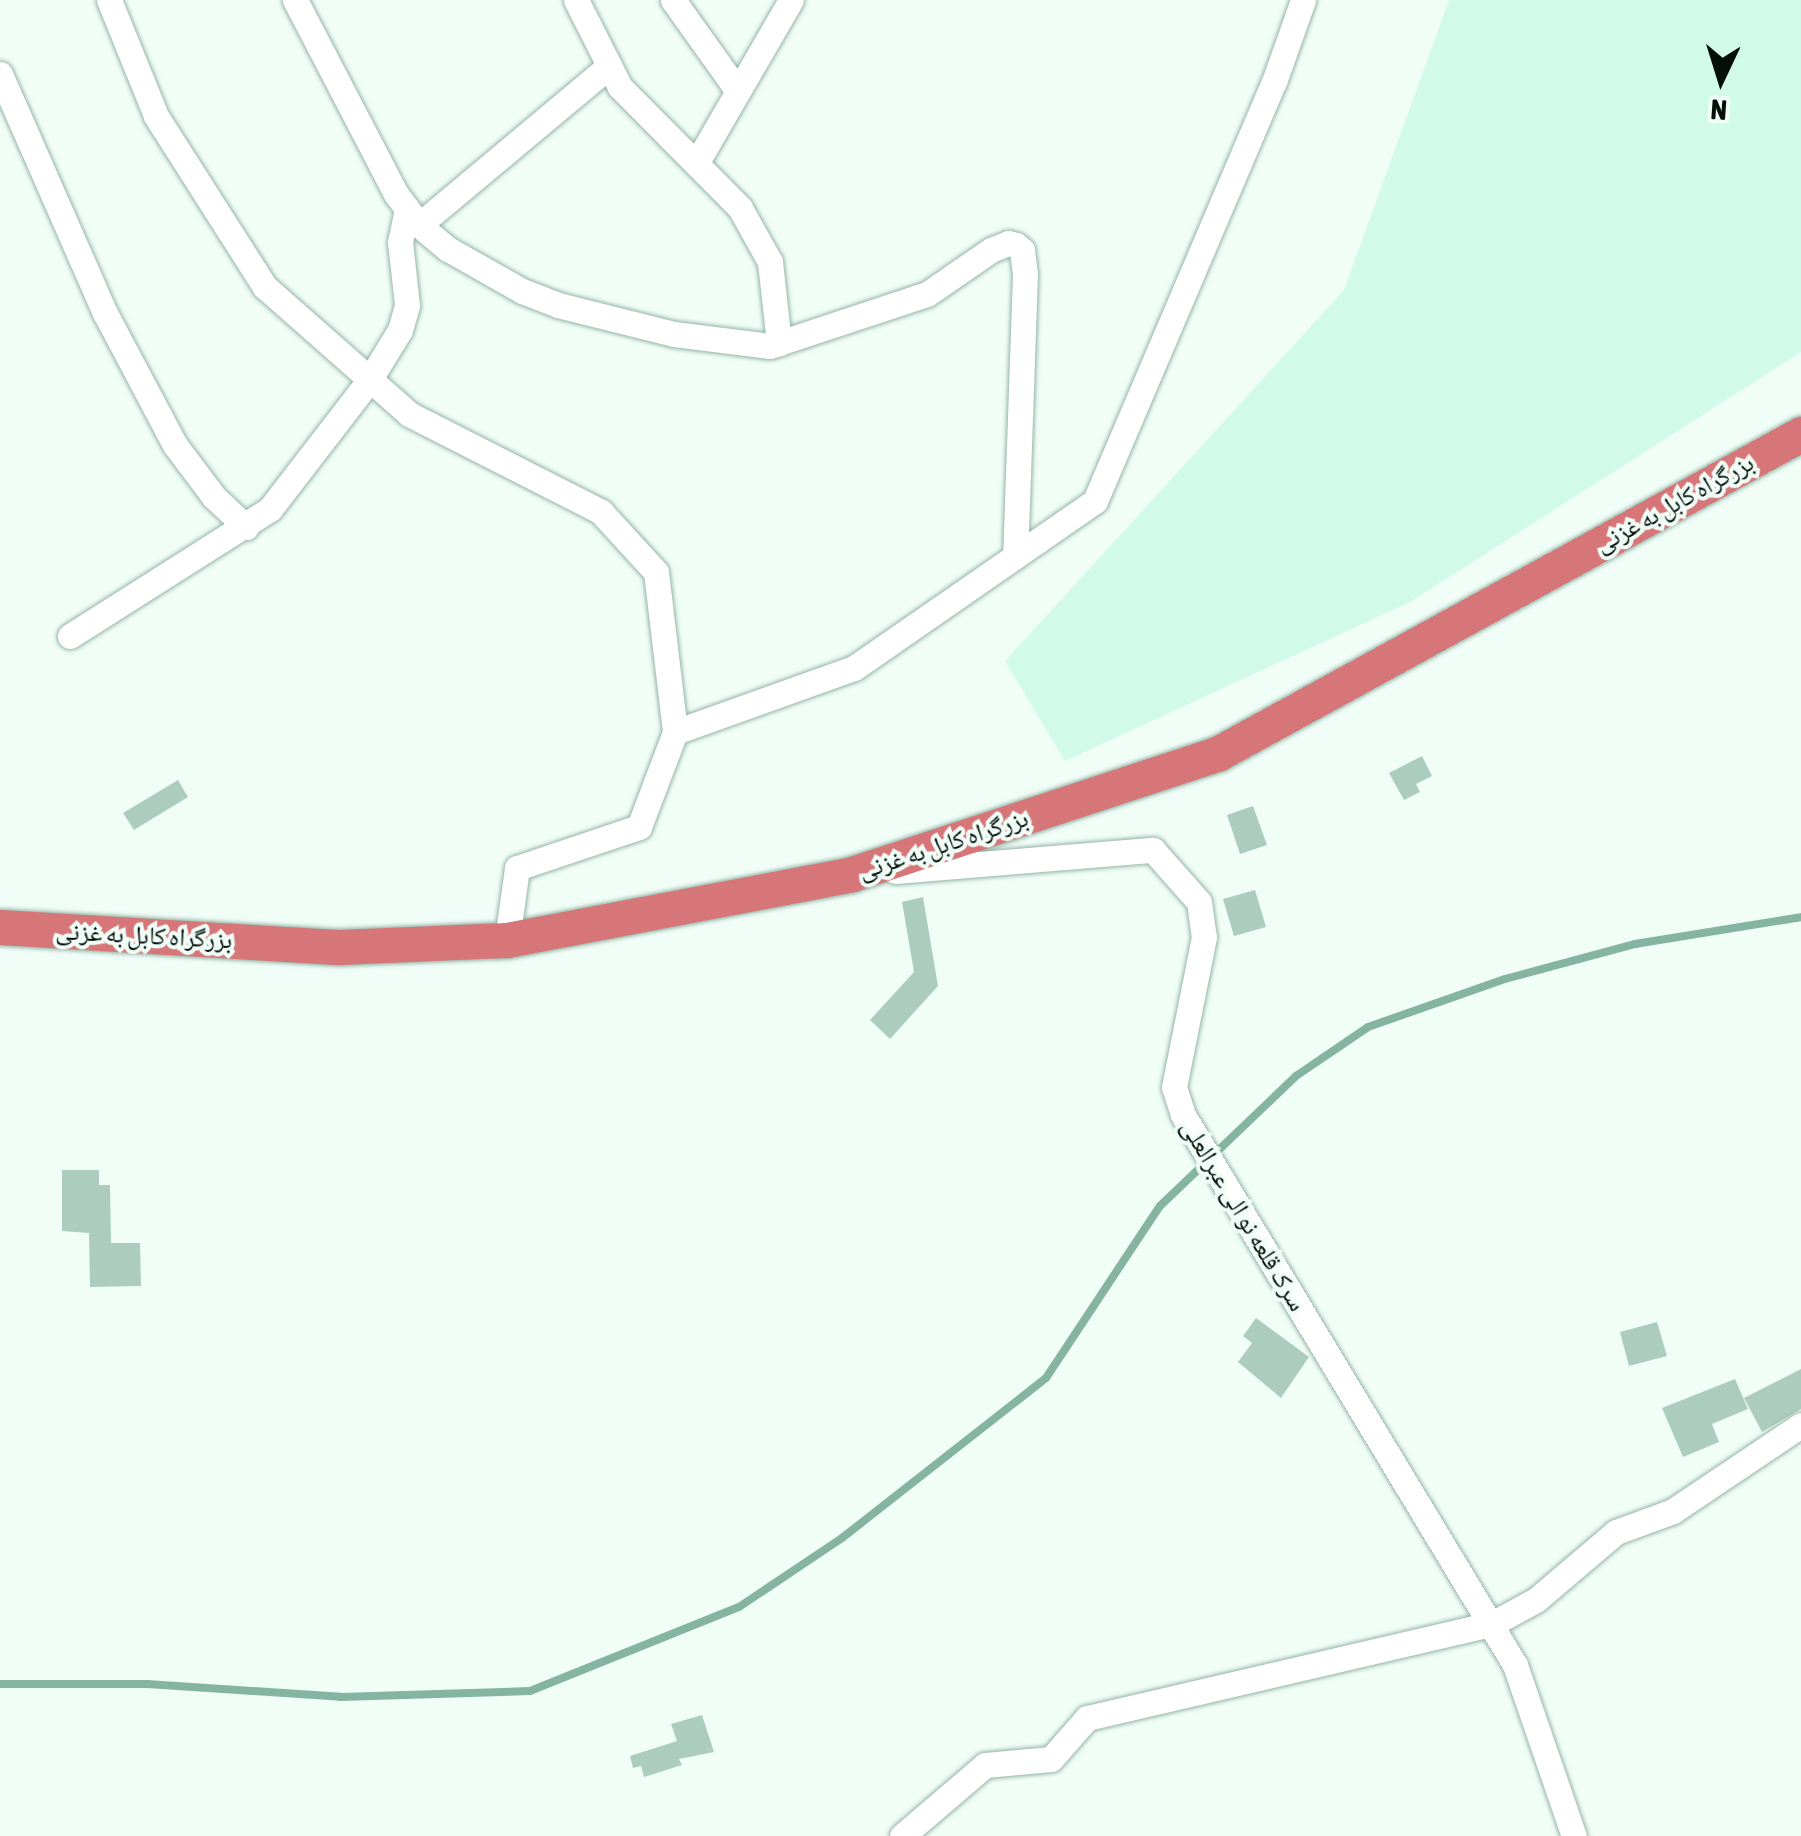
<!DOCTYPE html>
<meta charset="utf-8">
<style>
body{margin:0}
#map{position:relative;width:1801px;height:1836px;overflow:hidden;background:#f1fef8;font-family:"Asap Condensed","Noto Naskh Arabic",sans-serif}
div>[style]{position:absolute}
.built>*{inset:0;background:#d1fbe8}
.stream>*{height:8px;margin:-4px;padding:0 4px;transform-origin:4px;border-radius:4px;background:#85b5a0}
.building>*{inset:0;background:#accdbe}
.roads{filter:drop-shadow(0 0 2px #95b4a6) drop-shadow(0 0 2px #95b4a6)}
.minor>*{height:25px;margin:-12.5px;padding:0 12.5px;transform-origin:12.5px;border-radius:12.5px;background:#fff}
.highway>*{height:35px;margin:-17.5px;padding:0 17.5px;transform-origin:17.5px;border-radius:17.5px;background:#d67679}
span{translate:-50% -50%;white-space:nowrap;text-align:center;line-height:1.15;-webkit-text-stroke:8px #f1fef8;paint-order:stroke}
.street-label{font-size:25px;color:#040f0a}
.north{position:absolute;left:1671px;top:30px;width:100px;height:100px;-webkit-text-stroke:8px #f1fef8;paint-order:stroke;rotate:184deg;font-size:28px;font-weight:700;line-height:40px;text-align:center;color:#040f0a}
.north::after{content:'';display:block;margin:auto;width:35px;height:45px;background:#040f0a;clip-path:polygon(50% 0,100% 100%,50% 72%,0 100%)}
</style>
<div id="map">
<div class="built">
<i style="clip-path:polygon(1449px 0,1801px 0,1801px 352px,1410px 602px,1065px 761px,1005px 661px,1344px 290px)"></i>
</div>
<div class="stream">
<i style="left:0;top:1684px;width:147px"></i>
<i style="left:147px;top:1684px;width:194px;rotate:3.8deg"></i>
<i style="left:341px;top:1697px;width:189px;rotate:-1.8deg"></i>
<i style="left:530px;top:1691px;width:225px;rotate:-21.9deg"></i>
<i style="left:739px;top:1607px;width:124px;rotate:-33.8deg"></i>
<i style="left:842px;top:1538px;width:259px;rotate:-38.1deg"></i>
<i style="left:1046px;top:1378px;width:206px;rotate:-56.5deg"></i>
<i style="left:1160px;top:1206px;width:188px;rotate:-43.7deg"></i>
<i style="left:1296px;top:1076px;width:87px;rotate:-34.2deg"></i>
<i style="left:1368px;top:1027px;width:145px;rotate:-19.3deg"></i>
<i style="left:1505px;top:979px;width:135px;rotate:-15.1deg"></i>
<i style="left:1635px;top:944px;width:168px;rotate:-9.2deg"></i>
</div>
<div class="building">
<i style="clip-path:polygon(1422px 756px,1432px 776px,1416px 784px,1420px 792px,1404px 800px,1389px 773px)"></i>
<i style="clip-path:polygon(178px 780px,188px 797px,134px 830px,123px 813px)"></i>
<i style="clip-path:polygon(1253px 806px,1267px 845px,1240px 854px,1227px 815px)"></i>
<i style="clip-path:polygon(1255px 890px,1266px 927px,1234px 936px,1223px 899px)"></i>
<i style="clip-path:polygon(923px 897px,938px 986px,890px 1039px,870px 1020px,914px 972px,902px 902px)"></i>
<i style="clip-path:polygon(62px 1170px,99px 1170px,99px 1185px,110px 1185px,111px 1243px,140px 1243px,141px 1286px,90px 1287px,89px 1233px,62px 1231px)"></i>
<i style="clip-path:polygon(1256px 1318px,1309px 1357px,1281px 1398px,1238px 1362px,1252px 1343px,1243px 1336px)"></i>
<i style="clip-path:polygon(1657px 1322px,1667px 1356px,1629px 1366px,1620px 1332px)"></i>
<i style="clip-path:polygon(1801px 1369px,1801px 1409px,1762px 1432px,1744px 1398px)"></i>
<i style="clip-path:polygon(1735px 1379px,1748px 1409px,1712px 1424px,1719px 1442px,1683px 1457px,1662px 1408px)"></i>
<i style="clip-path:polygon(702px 1715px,714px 1752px,679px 1759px,682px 1765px,644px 1777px,641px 1766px,633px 1768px,630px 1756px,677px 1741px,671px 1724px)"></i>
</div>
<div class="roads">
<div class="minor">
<i style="left:109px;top:0;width:125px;rotate:67.9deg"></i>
<i style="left:156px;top:116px;width:203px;rotate:57.5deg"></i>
<i style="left:265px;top:287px;width:192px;rotate:41.4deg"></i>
<i style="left:409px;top:414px;width:216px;rotate:27deg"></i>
<i style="left:601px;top:512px;width:81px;rotate:47.5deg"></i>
<i style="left:656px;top:572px;width:161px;rotate:83.2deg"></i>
<i style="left:295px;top:0;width:219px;rotate:62.5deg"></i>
<i style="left:396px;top:194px;width:39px;rotate:53deg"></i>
<i style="left:419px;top:225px;width:38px;rotate:40deg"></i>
<i style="left:448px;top:249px;width:85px;rotate:29.6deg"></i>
<i style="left:522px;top:291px;width:39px;rotate:21deg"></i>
<i style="left:558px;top:305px;width:120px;rotate:14deg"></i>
<i style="left:674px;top:334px;width:97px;rotate:7.1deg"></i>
<i style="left:770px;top:346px;width:165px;rotate:-18.3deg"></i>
<i style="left:927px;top:294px;width:78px;rotate:-34.5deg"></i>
<i style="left:991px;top:250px;width:18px;rotate:-22deg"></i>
<i style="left:1008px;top:243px;width:8px;rotate:14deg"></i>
<i style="left:1016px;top:245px;width:8px;rotate:40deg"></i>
<i style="left:1022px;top:250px;width:24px;rotate:83deg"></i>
<i style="left:1025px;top:274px;width:282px;rotate:92deg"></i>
<i style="left:576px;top:0;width:97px;rotate:63.2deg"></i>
<i style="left:620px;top:87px;width:170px;rotate:45.2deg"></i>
<i style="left:740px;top:208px;width:62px;rotate:60.9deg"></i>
<i style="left:770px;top:262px;width:82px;rotate:83.7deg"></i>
<i style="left:673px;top:0;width:112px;rotate:54.5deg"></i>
<i style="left:0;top:74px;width:261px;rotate:66.3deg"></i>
<i style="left:105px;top:313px;width:149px;rotate:62.1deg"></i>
<i style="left:175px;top:445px;width:65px;rotate:53.1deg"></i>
<i style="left:214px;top:497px;width:44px;rotate:43.2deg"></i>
<i style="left:697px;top:162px;width:187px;rotate:-59.9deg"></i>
<i style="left:419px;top:225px;width:248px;rotate:-39.9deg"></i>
<i style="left:70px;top:636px;width:237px;rotate:-32.4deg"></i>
<i style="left:270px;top:509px;width:164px;rotate:-52.4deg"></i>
<i style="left:370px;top:379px;width:57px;rotate:-58.5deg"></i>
<i style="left:400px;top:330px;width:26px;rotate:-74deg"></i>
<i style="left:407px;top:305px;width:63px;rotate:-96.3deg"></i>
<i style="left:400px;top:242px;width:34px;rotate:-78deg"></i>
<i style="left:895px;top:871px;width:259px;rotate:-4.7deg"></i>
<i style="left:1153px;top:850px;width:69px;rotate:48.5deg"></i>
<i style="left:1199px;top:902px;width:35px;rotate:82deg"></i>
<i style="left:1204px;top:937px;width:153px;rotate:101.3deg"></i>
<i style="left:1174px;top:1087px;width:29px;rotate:72deg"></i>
<i style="left:1183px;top:1115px;width:642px;rotate:58.88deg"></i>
<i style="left:1515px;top:1665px;width:181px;rotate:71deg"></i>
<i style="left:507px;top:940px;width:73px;rotate:-82.1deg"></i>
<i style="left:517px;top:868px;width:129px;rotate:-18.6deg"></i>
<i style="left:639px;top:827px;width:102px;rotate:-69.2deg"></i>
<i style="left:675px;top:732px;width:190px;rotate:-19.7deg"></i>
<i style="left:854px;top:668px;width:293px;rotate:-34.7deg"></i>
<i style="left:1095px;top:501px;width:456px;rotate:-66.9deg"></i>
<i style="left:1274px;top:82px;width:87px;rotate:-70.5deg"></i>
<i style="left:902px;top:1836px;width:109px;rotate:-40.5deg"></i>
<i style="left:985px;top:1765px;width:66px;rotate:-5.2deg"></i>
<i style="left:1051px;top:1759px;width:55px;rotate:-48.7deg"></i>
<i style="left:1087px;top:1718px;width:416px;rotate:-13.1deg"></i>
<i style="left:1492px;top:1624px;width:50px;rotate:-28.6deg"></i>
<i style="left:1536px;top:1600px;width:105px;rotate:-40.4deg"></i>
<i style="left:1616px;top:1532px;width:61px;rotate:-20.2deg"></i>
<i style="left:1673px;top:1511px;width:154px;rotate:-33.9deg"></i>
</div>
<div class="highway">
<i style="left:0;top:927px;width:341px;rotate:3.4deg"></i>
<i style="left:340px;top:947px;width:167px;rotate:-2.4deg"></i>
<i style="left:507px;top:940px;width:351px;rotate:-10.8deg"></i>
<i style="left:852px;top:874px;width:386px;rotate:-18.2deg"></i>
<i style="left:1219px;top:753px;width:664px;rotate:-28.73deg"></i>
</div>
</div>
<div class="street-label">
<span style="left:1674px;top:503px;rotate:-29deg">بزرگراه کابل به غزنی</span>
<span style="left:943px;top:844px;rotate:-18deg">بزرگراه کابل به غزنی</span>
<span style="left:144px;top:935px;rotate:3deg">بزرگراه کابل به غزنی</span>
<span style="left:1244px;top:1215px;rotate:59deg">سرک قلعه نو الی عبرالعلی</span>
</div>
<div class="north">N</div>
</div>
